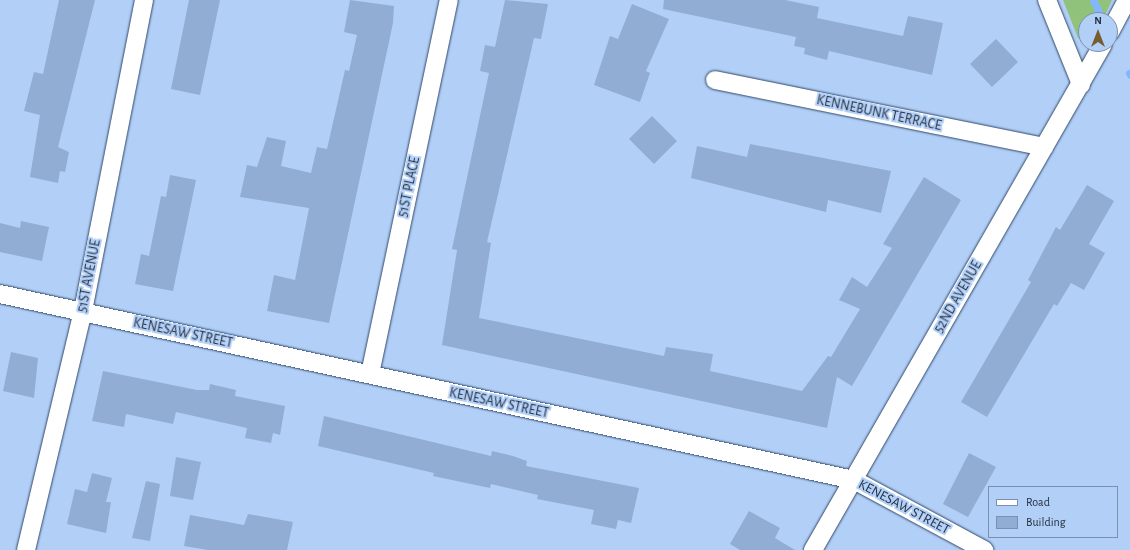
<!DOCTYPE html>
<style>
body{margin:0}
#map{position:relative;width:1130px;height:550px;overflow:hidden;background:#b2cff7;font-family:"Alegreya Sans",sans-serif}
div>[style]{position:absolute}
.green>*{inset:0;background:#90c27c}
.stream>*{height:7px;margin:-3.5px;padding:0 3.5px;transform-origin:3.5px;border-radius:3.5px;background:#84b6fe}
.building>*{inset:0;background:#91add4}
.roads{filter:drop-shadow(0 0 1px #304869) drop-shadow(0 0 1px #304869)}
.street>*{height:18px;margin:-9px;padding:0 9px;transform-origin:9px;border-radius:9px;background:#fff}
span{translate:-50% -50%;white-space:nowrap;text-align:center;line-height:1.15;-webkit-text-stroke:4px #b2cff7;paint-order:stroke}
.street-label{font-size:14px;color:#263141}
.legend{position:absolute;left:988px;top:486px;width:130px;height:52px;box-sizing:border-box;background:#b2cff7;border:1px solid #7a90ae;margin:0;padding:5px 7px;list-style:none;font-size:12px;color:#263141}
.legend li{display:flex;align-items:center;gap:8px;height:20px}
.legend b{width:20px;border:1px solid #7a90ae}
.north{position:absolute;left:1078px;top:12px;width:40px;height:40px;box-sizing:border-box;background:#b2cff7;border:1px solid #7a90ae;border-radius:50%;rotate:0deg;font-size:11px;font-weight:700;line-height:16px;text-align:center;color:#263141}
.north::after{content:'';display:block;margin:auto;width:14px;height:18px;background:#785c2f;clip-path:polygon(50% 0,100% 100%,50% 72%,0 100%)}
</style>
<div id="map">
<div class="green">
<i style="clip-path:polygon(1063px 0,1112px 0,1103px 20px,1086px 20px,1086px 39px,1078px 38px)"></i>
</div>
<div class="stream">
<i style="left:1093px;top:0;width:13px;rotate:63deg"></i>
<i style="left:1129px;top:73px;width:2px;rotate:63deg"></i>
</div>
<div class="building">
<i style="clip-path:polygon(59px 0,95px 0,58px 147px,69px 152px,65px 172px,60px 171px,58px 183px,30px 177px,40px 115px,24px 111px,34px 72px,43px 74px)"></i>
<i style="clip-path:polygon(189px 0,220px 0,200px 95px,171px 89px)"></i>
<i style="clip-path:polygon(350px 0,394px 6px,393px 23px,329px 323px,267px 311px,274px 275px,295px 280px,309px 208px,240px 197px,247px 165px,257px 167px,267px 137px,286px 141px,281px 166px,311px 173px,317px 147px,327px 149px,345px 70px,349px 71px,357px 35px,344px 32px)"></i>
<i style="clip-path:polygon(505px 0,548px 4px,541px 39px,534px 38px,487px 242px,491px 243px,479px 318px,664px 356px,666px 347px,713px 354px,710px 371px,802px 391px,828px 356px,831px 357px,860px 309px,839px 300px,852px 277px,867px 287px,892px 248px,883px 244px,924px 177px,961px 200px,852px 386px,837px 377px,827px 428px,442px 345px,457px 250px,452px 249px,489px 73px,480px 71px,485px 45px,495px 47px)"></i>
<i style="clip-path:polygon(664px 0,785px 0,819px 7px,817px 18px,903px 36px,908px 16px,943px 23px,932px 75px,829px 51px,827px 60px,804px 54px,805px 48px,794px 46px,796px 37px,663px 9px)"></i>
<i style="clip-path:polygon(632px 4px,669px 19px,646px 71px,650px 73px,640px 102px,594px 85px,610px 36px,618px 39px)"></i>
<i style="clip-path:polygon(996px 39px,1018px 62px,992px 87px,970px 64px)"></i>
<i style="clip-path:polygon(652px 116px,677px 141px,654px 164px,629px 139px)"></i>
<i style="clip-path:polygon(750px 144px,891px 171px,881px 213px,828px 200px,826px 212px,691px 178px,697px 146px,747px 157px)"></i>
<i style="clip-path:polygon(170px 175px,196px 180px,173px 291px,135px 284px,141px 254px,149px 256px,161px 196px,166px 197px)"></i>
<i style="clip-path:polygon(1087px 185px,1114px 201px,1089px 244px,1105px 253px,1084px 290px,1071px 283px,1057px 306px,1054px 304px,987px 417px,961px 402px,1031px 282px,1028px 280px,1056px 227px,1060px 230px)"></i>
<i style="clip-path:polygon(21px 221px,49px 227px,42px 261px,0 252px,0 223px,20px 228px)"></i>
<i style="clip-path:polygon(11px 352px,38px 358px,34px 398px,3px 391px)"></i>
<i style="clip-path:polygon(103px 371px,197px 390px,209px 390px,210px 384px,236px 390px,235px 396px,285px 406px,280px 435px,273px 433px,271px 443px,245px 438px,247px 428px,176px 412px,173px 424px,126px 414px,124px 427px,92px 421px)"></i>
<i style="clip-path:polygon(324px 416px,491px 456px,492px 451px,513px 456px,527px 461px,526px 466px,639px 488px,631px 523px,618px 520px,616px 529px,591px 524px,594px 510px,537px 499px,538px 495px,491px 484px,490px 488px,433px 476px,434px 473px,318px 446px)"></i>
<i style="clip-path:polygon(969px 453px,996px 467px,968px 517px,943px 504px)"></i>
<i style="clip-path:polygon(176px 457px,201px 462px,193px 500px,170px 496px)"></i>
<i style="clip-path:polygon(92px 473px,112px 478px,106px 502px,111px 502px,106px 533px,67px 524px,75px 489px,87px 492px)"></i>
<i style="clip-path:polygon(146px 481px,160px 484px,150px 541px,132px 538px)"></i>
<i style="clip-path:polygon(749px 511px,780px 528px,775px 538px,795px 550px,740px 550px,730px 544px)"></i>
<i style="clip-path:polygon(248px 514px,293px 522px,287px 550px,208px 550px,184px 546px,190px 515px,244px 525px)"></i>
</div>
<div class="roads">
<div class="street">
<i style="left:1047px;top:0;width:91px;rotate:68deg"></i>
<i style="left:1110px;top:32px;width:36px;rotate:-62deg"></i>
<i style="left:715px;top:80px;width:336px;rotate:11.5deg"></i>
<i style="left:0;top:294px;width:874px;rotate:12.29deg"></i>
<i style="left:854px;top:480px;width:148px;rotate:28.3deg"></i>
<i style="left:370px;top:374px;width:382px;rotate:-78.1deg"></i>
<i style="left:26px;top:550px;width:246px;rotate:-76.6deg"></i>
<i style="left:83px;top:311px;width:317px;rotate:-78.9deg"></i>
<i style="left:813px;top:550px;width:583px;rotate:-60.18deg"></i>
</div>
</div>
<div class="street-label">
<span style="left:879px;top:113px;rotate:12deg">KENNEBUNK TERRACE</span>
<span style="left:409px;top:187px;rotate:-78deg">51ST PLACE</span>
<span style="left:89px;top:276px;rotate:-79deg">51ST AVENUE</span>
<span style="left:958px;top:297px;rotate:-60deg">52ND AVENUE</span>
<span style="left:183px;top:333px;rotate:12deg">KENESAW STREET</span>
<span style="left:499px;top:403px;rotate:12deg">KENESAW STREET</span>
<span style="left:904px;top:507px;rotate:28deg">KENESAW STREET</span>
</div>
<ul class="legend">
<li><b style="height:5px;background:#fff"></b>Road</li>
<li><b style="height:11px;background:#91add4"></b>Building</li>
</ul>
<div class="north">N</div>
</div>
